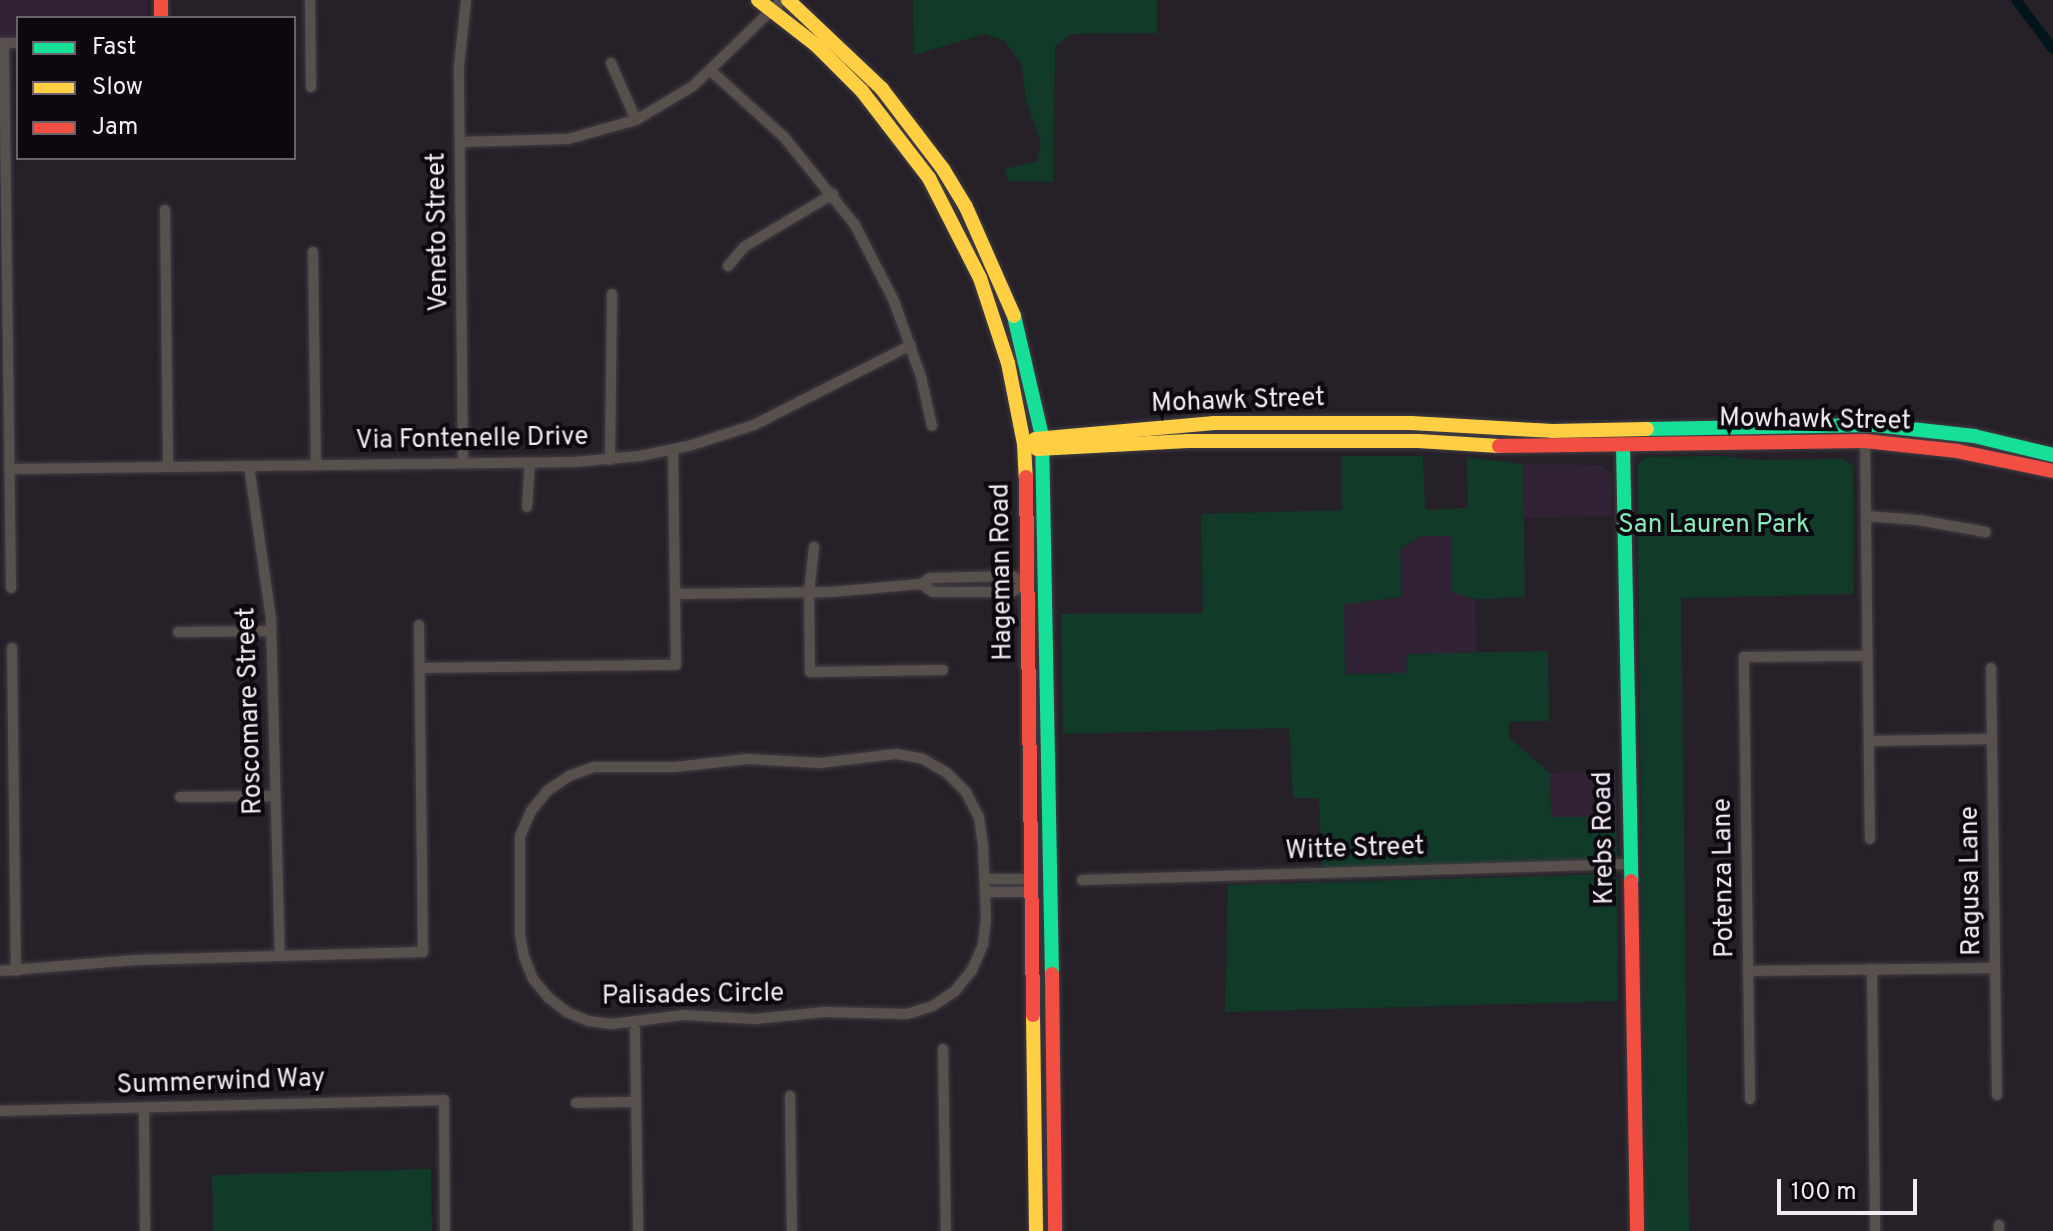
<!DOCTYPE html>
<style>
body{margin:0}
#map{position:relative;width:2053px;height:1231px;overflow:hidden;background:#262028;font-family:Overpass,sans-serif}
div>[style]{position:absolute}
.built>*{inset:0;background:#312236}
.green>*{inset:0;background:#113a29}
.canal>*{height:10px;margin:-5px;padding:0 5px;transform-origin:5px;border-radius:5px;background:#03151c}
.roads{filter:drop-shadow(0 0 2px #423d44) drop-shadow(0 0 2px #423d44)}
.street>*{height:10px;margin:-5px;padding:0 5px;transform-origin:5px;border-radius:5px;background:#58504d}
.fast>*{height:14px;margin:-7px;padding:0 7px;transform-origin:7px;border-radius:7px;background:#16e098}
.slow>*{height:14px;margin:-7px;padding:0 7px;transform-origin:7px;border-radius:7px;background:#ffcf43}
.jam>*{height:14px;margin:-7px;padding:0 7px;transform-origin:7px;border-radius:7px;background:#f24e42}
span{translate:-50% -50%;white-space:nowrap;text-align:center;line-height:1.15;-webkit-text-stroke:8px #0d080f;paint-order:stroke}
.street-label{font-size:26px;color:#f2eaf5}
.park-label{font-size:26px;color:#89e9b8}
.legend{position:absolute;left:16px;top:16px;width:280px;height:144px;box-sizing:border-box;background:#0d080f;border:2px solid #69626b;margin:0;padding:10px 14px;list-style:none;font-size:24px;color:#f2eaf5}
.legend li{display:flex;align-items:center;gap:16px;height:40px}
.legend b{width:40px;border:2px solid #69626b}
.scale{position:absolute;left:1777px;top:1179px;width:140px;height:36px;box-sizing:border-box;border:4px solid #f2eaf5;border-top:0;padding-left:10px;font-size:24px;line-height:28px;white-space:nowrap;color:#f2eaf5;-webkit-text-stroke:6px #0d080f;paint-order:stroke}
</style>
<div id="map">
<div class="built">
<i style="clip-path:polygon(0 0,147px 0,147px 18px,18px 18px,18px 38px,0 40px)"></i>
<i style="clip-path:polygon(1523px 464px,1601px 465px,1612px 475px,1612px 516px,1524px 518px)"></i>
<i style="clip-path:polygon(1421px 536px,1451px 536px,1452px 591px,1475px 599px,1476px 652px,1407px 654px,1407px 673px,1345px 675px,1344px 604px,1402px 597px,1400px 549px)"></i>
<i style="clip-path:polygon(1616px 772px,1616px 817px,1550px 817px,1550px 773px)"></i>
</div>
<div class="green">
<i style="clip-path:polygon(913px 0,1157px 0,1157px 33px,1072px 34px,1055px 46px,1053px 182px,1009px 181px,1005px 169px,1037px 161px,1041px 143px,1026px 100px,1022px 65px,1005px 41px,985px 34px,914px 55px)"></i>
<i style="clip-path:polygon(1341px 456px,1423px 456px,1425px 510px,1468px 508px,1467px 457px,1523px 464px,1525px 597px,1475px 599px,1452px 592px,1451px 536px,1421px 536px,1400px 549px,1402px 597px,1344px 604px,1345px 674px,1406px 673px,1407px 654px,1548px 651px,1549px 721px,1509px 722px,1509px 737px,1550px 773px,1551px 817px,1616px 817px,1617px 858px,1322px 869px,1319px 798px,1293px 798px,1289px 728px,1063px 734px,1061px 614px,1203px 613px,1201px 514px,1342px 510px)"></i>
<i style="clip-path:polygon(1720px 456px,1758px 460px,1844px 459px,1853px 466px,1854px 594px,1681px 598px,1689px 1231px,1646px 1231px,1637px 466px,1645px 457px)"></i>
<i style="clip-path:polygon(1613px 874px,1617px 878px,1618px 1001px,1225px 1012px,1228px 885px)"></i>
<i style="clip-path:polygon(431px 1169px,432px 1231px,213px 1231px,212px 1175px)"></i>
</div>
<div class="canal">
<i style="left:2016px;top:0;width:61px;rotate:52.9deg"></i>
</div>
<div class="roads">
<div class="street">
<i style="left:310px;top:0;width:87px;rotate:89.3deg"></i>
<i style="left:0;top:43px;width:18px"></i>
<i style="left:4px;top:43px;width:545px;rotate:89.26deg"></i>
<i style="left:611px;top:63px;width:62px;rotate:66.3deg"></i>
<i style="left:711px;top:71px;width:98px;rotate:42.1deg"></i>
<i style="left:784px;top:137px;width:113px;rotate:51.1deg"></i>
<i style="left:855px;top:225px;width:85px;rotate:62.8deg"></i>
<i style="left:894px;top:301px;width:81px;rotate:70.4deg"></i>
<i style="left:921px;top:377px;width:50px;rotate:77.3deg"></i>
<i style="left:460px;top:142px;width:108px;rotate:-1.6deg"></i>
<i style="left:568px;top:139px;width:71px;rotate:-15.6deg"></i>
<i style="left:636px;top:120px;width:66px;rotate:-30.8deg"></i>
<i style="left:693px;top:86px;width:124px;rotate:-44deg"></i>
<i style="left:165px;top:210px;width:257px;rotate:89.3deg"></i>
<i style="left:313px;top:252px;width:213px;rotate:89.2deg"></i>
<i style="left:728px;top:266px;width:25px;rotate:-50deg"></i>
<i style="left:744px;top:247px;width:104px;rotate:-30.8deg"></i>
<i style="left:1865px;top:441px;width:398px;rotate:89.3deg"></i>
<i style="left:610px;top:460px;width:166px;rotate:-89.3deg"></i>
<i style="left:463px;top:463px;width:397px;rotate:-90.6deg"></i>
<i style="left:459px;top:66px;width:66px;rotate:-83.9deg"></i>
<i style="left:249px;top:466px;width:155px;rotate:81.8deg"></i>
<i style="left:271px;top:619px;width:337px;rotate:88.5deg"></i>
<i style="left:9px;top:469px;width:565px;rotate:-0.71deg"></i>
<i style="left:574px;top:462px;width:66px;rotate:-5.2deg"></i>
<i style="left:640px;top:456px;width:53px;rotate:-11.9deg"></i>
<i style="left:692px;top:445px;width:65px;rotate:-17.9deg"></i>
<i style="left:754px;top:425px;width:176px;rotate:-27deg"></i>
<i style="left:527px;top:507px;width:45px;rotate:-86.2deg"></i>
<i style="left:1866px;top:516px;width:52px;rotate:4.4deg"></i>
<i style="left:1918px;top:520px;width:69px;rotate:10deg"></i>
<i style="left:814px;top:547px;width:45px;rotate:96.3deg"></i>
<i style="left:809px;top:592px;width:80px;rotate:89.3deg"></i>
<i style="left:810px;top:672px;width:133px;rotate:-0.9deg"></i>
<i style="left:921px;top:584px;width:14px;rotate:34deg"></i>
<i style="left:933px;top:592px;width:79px"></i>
<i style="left:1012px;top:592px;width:17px;rotate:-33deg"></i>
<i style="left:675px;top:594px;width:156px;rotate:-0.7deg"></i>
<i style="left:831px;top:592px;width:90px;rotate:-5.1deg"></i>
<i style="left:921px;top:584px;width:11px;rotate:-34deg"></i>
<i style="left:930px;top:578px;width:82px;rotate:-1.4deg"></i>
<i style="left:1012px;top:576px;width:16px;rotate:27deg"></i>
<i style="left:178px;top:632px;width:93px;rotate:-0.6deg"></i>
<i style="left:12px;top:648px;width:323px;rotate:89.3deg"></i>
<i style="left:420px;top:668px;width:256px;rotate:-0.7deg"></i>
<i style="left:676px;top:665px;width:216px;rotate:-90.8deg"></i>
<i style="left:1991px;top:668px;width:427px;rotate:89.2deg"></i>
<i style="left:1869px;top:741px;width:123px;rotate:-0.9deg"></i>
<i style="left:896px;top:754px;width:27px;rotate:10deg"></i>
<i style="left:923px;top:759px;width:28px;rotate:30deg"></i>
<i style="left:947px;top:773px;width:27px;rotate:45deg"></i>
<i style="left:966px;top:792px;width:28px;rotate:63deg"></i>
<i style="left:979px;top:817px;width:27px;rotate:82deg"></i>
<i style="left:983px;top:844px;width:75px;rotate:87.7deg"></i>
<i style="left:986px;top:919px;width:26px;rotate:97deg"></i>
<i style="left:983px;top:945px;width:27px;rotate:114deg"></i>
<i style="left:972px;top:970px;width:27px;rotate:129deg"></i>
<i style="left:955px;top:991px;width:27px;rotate:146deg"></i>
<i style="left:933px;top:1006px;width:27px;rotate:163deg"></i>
<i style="left:907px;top:1014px;width:82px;rotate:-178.6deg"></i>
<i style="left:825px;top:1012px;width:71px;rotate:174.4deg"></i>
<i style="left:754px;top:1019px;width:70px;rotate:-176.7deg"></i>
<i style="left:684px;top:1015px;width:73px;rotate:172.9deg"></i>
<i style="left:612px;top:1024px;width:24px;rotate:-173deg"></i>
<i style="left:588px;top:1021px;width:23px;rotate:-157deg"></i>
<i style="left:567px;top:1012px;width:24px;rotate:-142deg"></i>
<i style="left:548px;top:997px;width:23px;rotate:-130deg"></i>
<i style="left:533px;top:979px;width:24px;rotate:-112deg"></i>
<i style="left:524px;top:957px;width:23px;rotate:-100deg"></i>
<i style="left:520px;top:934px;width:98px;rotate:-90deg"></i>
<i style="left:520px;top:836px;width:27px;rotate:-66deg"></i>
<i style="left:531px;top:811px;width:26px;rotate:-51deg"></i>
<i style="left:547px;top:791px;width:27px;rotate:-34deg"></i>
<i style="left:569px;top:776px;width:27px;rotate:-20deg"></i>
<i style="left:594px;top:767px;width:81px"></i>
<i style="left:675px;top:767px;width:73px;rotate:-6.3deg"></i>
<i style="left:748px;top:759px;width:72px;rotate:3.2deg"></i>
<i style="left:820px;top:763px;width:77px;rotate:-6.8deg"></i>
<i style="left:180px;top:797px;width:95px;rotate:-0.6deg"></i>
<i style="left:986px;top:879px;width:46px"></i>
<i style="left:1082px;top:880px;width:548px;rotate:-1.67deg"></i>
<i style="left:986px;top:892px;width:46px"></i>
<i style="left:1872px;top:969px;width:262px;rotate:89.3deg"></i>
<i style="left:0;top:971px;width:136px;rotate:-4.6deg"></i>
<i style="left:136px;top:960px;width:287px;rotate:-1.6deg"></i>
<i style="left:423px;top:952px;width:327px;rotate:-90.7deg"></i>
<i style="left:1748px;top:971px;width:247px;rotate:-0.7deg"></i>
<i style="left:635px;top:1030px;width:201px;rotate:89.1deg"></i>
<i style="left:943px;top:1049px;width:182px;rotate:89.1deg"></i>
<i style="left:790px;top:1096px;width:135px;rotate:89.2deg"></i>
<i style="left:1750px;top:1099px;width:442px;rotate:-90.8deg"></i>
<i style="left:1744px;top:657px;width:124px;rotate:-0.5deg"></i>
<i style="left:576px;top:1103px;width:60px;rotate:-1deg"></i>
<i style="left:144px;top:1108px;width:123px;rotate:89.5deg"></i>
<i style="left:0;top:1111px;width:444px;rotate:-1.4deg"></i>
<i style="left:444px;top:1100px;width:131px;rotate:89.6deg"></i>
<i style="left:1999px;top:1225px;width:6px;rotate:90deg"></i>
</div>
<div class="fast">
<i style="left:1014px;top:316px;width:123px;rotate:76.9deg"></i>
<i style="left:1042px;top:436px;width:538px;rotate:88.94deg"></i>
<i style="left:1647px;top:429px;width:228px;rotate:-1deg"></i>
<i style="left:1875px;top:425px;width:100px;rotate:6.3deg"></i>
<i style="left:1974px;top:436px;width:81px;rotate:13.5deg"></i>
<i style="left:1623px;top:445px;width:436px;rotate:88.9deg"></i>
</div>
<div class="slow">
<i style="left:758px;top:0;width:75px;rotate:37.9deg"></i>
<i style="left:817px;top:46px;width:64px;rotate:45deg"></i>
<i style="left:862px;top:91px;width:110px;rotate:52.4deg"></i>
<i style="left:929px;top:178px;width:112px;rotate:63deg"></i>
<i style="left:980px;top:278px;width:89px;rotate:71.8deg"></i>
<i style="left:1008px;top:363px;width:83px;rotate:78.8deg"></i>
<i style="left:1024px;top:444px;width:33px;rotate:87deg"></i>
<i style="left:788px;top:0;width:129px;rotate:43.4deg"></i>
<i style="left:882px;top:89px;width:101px;rotate:52.7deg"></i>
<i style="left:943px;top:169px;width:44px;rotate:58.8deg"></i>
<i style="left:966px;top:207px;width:119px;rotate:66.2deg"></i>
<i style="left:1035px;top:439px;width:180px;rotate:-5.1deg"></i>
<i style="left:1214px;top:423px;width:197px"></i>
<i style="left:1411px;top:423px;width:141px;rotate:3.2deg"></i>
<i style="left:1552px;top:431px;width:95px;rotate:-1.2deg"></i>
<i style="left:1037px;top:449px;width:151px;rotate:-3deg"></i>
<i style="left:1188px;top:441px;width:230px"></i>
<i style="left:1418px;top:441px;width:81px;rotate:3.5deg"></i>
<i style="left:1033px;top:1015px;width:216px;rotate:89.2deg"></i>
</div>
<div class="jam">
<i style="left:161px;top:0;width:18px;rotate:90deg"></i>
<i style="left:1499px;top:446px;width:366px;rotate:-0.8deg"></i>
<i style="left:1865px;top:441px;width:93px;rotate:6.2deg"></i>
<i style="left:1957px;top:451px;width:98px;rotate:11.8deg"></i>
<i style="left:1026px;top:477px;width:538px;rotate:89.25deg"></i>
<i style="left:1631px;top:881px;width:350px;rotate:89deg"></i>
<i style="left:1052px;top:974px;width:257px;rotate:89.3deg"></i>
</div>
</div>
<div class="street-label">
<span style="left:439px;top:232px;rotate:-91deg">Veneto Street</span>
<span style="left:1238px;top:402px;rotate:-2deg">Mohawk Street</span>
<span style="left:1815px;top:421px;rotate:1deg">Mowhawk Street</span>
<span style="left:472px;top:440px;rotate:-1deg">Via Fontenelle Drive</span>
<span style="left:1003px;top:572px;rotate:-91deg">Hageman Road</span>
<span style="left:251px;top:711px;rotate:-92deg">Roscomare Street</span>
<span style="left:1605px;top:838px;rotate:-91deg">Krebs Road</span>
<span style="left:1355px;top:850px;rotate:-2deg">Witte Street</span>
<span style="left:1725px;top:878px;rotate:-91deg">Potenza Lane</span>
<span style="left:1972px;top:881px;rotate:-91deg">Ragusa Lane</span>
<span style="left:693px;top:996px;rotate:-1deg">Palisades Circle</span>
<span style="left:221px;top:1083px;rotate:-2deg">Summerwind Way</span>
</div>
<div class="park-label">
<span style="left:1714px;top:526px">San Lauren Park</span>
</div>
<ul class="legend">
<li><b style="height:10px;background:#16e098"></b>Fast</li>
<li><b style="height:10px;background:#ffcf43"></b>Slow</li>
<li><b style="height:10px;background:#f24e42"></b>Jam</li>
</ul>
<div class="scale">100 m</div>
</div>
